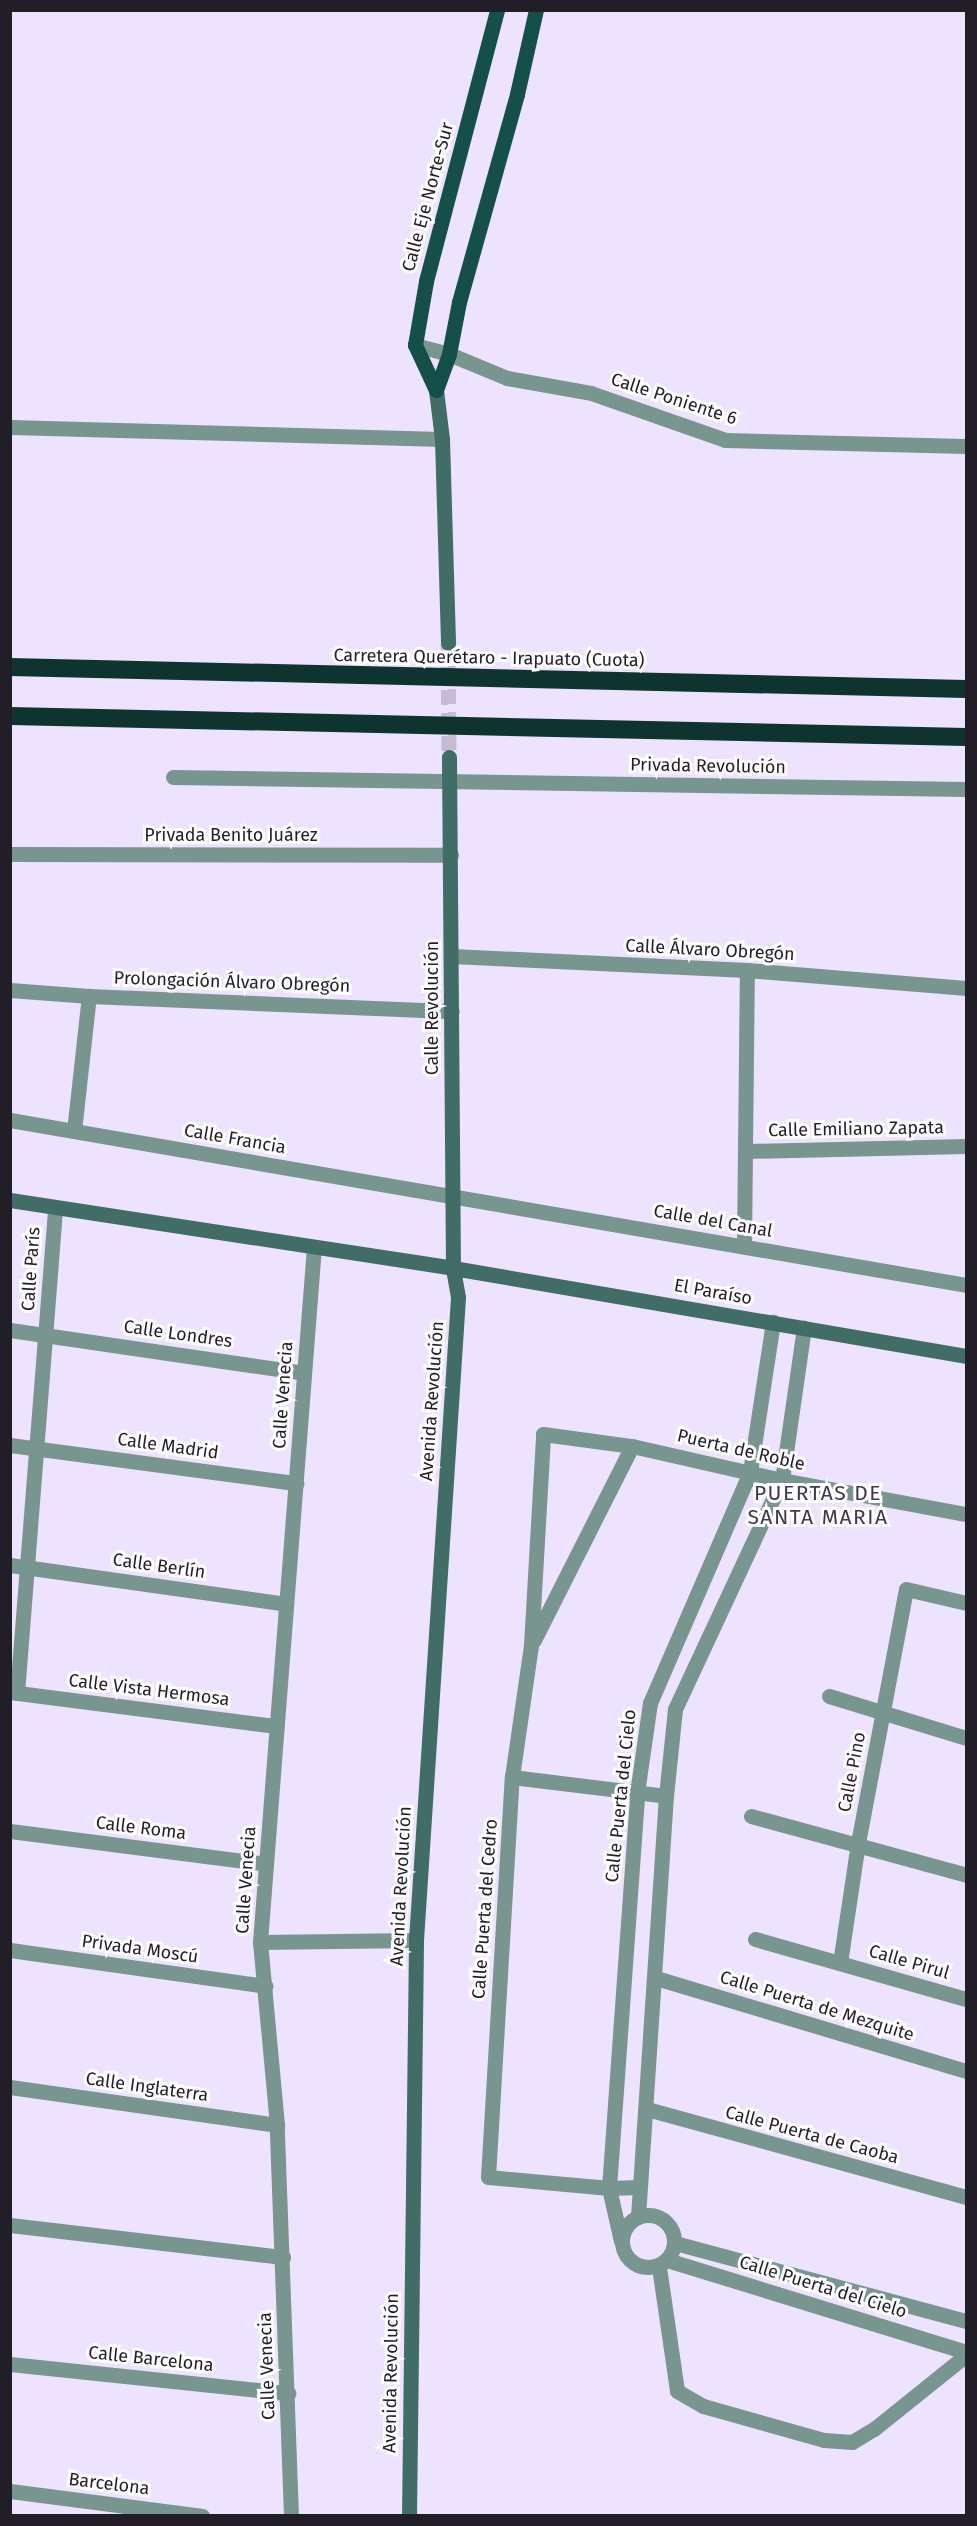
<!DOCTYPE html>
<meta charset="utf-8">
<style>
body{margin:0}
#map{position:relative;width:977px;height:2526px;overflow:hidden;background:#eee3fe;font-family:"Fira Sans",sans-serif}
div>[style]{position:absolute}
.secondary-tunnel>*{height:15px;margin-top:-7.5px;transform-origin:0;background:repeating-linear-gradient(90deg,#c5bcd3 0 15px,transparent 0 23px)}
.street>*{height:15px;margin:-7.5px;padding:0 7.5px;transform-origin:7.5px;border-radius:7.5px;background:#799590}
.street>.ring{margin:-7.5px;padding:0;box-sizing:content-box;background:none;border:15px solid #799590;border-radius:50%}
.secondary>*{height:15px;margin:-7.5px;padding:0 7.5px;transform-origin:7.5px;border-radius:7.5px;background:#426d66}
.primary>*{height:15px;margin:-7.5px;padding:0 7.5px;transform-origin:7.5px;border-radius:7.5px;background:#145049}
.highway>*{height:18px;margin:-9px;padding:0 9px;transform-origin:9px;border-radius:9px;background:#0f342f}
span{translate:-50% -50%;white-space:nowrap;text-align:center;line-height:1.15;-webkit-text-stroke:6px #fff;paint-order:stroke}
.street-label{font-size:18px;color:#221e28}
.quarter-label{font-size:21px;color:#40374c;letter-spacing:1.5px}
.frame{position:absolute;inset:0;border:12px solid #221e28;pointer-events:none}
</style>
<div id="map">
<div class="secondary-tunnel">
<i style="left:448px;top:643px;width:114px;rotate:89.5deg"></i>
</div>
<div class="street">
<i style="left:415px;top:345px;width:35px;rotate:15deg"></i>
<i style="left:449px;top:354px;width:63px;rotate:22.5deg"></i>
<i style="left:507px;top:378px;width:85px;rotate:10.1deg"></i>
<i style="left:591px;top:393px;width:142px;rotate:19.3deg"></i>
<i style="left:725px;top:440px;width:241px;rotate:1.4deg"></i>
<i style="left:10px;top:427px;width:432px;rotate:1.6deg"></i>
<i style="left:173px;top:777px;width:793px;rotate:0.87deg"></i>
<i style="left:10px;top:854px;width:441px;rotate:0.1deg"></i>
<i style="left:452px;top:956px;width:295px;rotate:2.7deg"></i>
<i style="left:747px;top:970px;width:220px;rotate:4.7deg"></i>
<i style="left:10px;top:990px;width:79px;rotate:4.3deg"></i>
<i style="left:89px;top:996px;width:363px;rotate:2.4deg"></i>
<i style="left:10px;top:1120px;width:970px;rotate:9.79deg"></i>
<i style="left:74px;top:1131px;width:136px;rotate:-83.7deg"></i>
<i style="left:746px;top:1151px;width:220px;rotate:-1.3deg"></i>
<i style="left:744px;top:1246px;width:276px;rotate:-89.4deg"></i>
<i style="left:10px;top:1330px;width:297px;rotate:8.3deg"></i>
<i style="left:10px;top:1445px;width:289px;rotate:7.6deg"></i>
<i style="left:10px;top:1565px;width:279px;rotate:8deg"></i>
<i style="left:534px;top:1640px;width:217px;rotate:-63.2deg"></i>
<i style="left:10px;top:1692px;width:269px;rotate:7.3deg"></i>
<i style="left:17px;top:1693px;width:487px;rotate:-85.5deg"></i>
<i style="left:829px;top:1696px;width:143px;rotate:17deg"></i>
<i style="left:512px;top:1777px;width:155px;rotate:7deg"></i>
<i style="left:751px;top:1816px;width:223px;rotate:15.3deg"></i>
<i style="left:10px;top:1831px;width:258px;rotate:7.3deg"></i>
<i style="left:755px;top:1939px;width:219px;rotate:15.9deg"></i>
<i style="left:260px;top:1942px;width:156px;rotate:-0.7deg"></i>
<i style="left:10px;top:1950px;width:258px;rotate:8deg"></i>
<i style="left:840px;top:1963px;width:121px;rotate:-81.5deg"></i>
<i style="left:858px;top:1843px;width:258px;rotate:-79.3deg"></i>
<i style="left:906px;top:1589px;width:62px;rotate:13.1deg"></i>
<i style="left:656px;top:1978px;width:324px;rotate:16.7deg"></i>
<i style="left:10px;top:2087px;width:270px;rotate:8.1deg"></i>
<i style="left:647px;top:2109px;width:331px;rotate:15.4deg"></i>
<i style="left:639px;top:2187px;width:30px;rotate:178deg"></i>
<i style="left:609px;top:2188px;width:121px;rotate:-174.8deg"></i>
<i style="left:488px;top:2177px;width:401px;rotate:-86.6deg"></i>
<i style="left:512px;top:1777px;width:133px;rotate:-81.8deg"></i>
<i style="left:531px;top:1645px;width:211px;rotate:-86.7deg"></i>
<i style="left:543px;top:1434px;width:90px;rotate:7.7deg"></i>
<i style="left:632px;top:1446px;width:154px;rotate:12.8deg"></i>
<i style="left:782px;top:1480px;width:187px;rotate:10.5deg"></i>
<i class="ring" style="left:622px;top:2215px;width:37px;height:37px"></i>
<i style="left:638px;top:2217px;width:422px;rotate:-86.2deg"></i>
<i style="left:666px;top:1796px;width:87px;rotate:-84.1deg"></i>
<i style="left:675px;top:1709px;width:253px;rotate:-65deg"></i>
<i style="left:782px;top:1480px;width:154px;rotate:-81.8deg"></i>
<i style="left:10px;top:2225px;width:275px;rotate:6.7deg"></i>
<i style="left:621px;top:2241px;width:54px;rotate:-102.8deg"></i>
<i style="left:609px;top:2188px;width:396px;rotate:-85.9deg"></i>
<i style="left:637px;top:1793px;width:91px;rotate:-81.8deg"></i>
<i style="left:650px;top:1703px;width:252px;rotate:-66.6deg"></i>
<i style="left:750px;top:1472px;width:152px;rotate:-81.3deg"></i>
<i style="left:675px;top:2243px;width:301px;rotate:15deg"></i>
<i style="left:667px;top:2260px;width:313px;rotate:17.1deg"></i>
<i style="left:659px;top:2267px;width:125px;rotate:81.7deg"></i>
<i style="left:677px;top:2391px;width:30px;rotate:30deg"></i>
<i style="left:703px;top:2406px;width:126px;rotate:15.7deg"></i>
<i style="left:824px;top:2440px;width:28px;rotate:4deg"></i>
<i style="left:852px;top:2442px;width:26px;rotate:-31deg"></i>
<i style="left:874px;top:2429px;width:118px;rotate:-38.8deg"></i>
<i style="left:10px;top:2364px;width:280px;rotate:6deg"></i>
<i style="left:10px;top:2491px;width:194px;rotate:7.4deg"></i>
<i style="left:291px;top:2516px;width:391px;rotate:-92.1deg"></i>
<i style="left:277px;top:2125px;width:184px;rotate:-95.3deg"></i>
<i style="left:260px;top:1942px;width:697px;rotate:-85.56deg"></i>
</div>
<div class="secondary">
<i style="left:436px;top:390px;width:49px;rotate:83deg"></i>
<i style="left:442px;top:439px;width:204px;rotate:88.3deg"></i>
<i style="left:10px;top:1200px;width:448px;rotate:8.7deg"></i>
<i style="left:453px;top:1268px;width:520px;rotate:9.73deg"></i>
<i style="left:409px;top:2516px;width:576px;rotate:-89.3deg"></i>
<i style="left:416px;top:1940px;width:644px;rotate:-86.26deg"></i>
<i style="left:458px;top:1297px;width:29px;rotate:-100deg"></i>
<i style="left:453px;top:1268px;width:511px;rotate:-90.45deg"></i>
</div>
<div class="primary">
<i style="left:436px;top:390px;width:50px;rotate:-115deg"></i>
<i style="left:415px;top:345px;width:65px;rotate:-80.2deg"></i>
<i style="left:426px;top:281px;width:280px;rotate:-75.3deg"></i>
<i style="left:436px;top:390px;width:38px;rotate:-70deg"></i>
<i style="left:449px;top:354px;width:53px;rotate:-79.1deg"></i>
<i style="left:459px;top:302px;width:216px;rotate:-74.4deg"></i>
<i style="left:517px;top:94px;width:86px;rotate:-77.3deg"></i>
</div>
<div class="highway">
<i style="left:10px;top:667px;width:956px;rotate:1.32deg"></i>
<i style="left:10px;top:716px;width:956px;rotate:1.26deg"></i>
</div>
<div class="street-label">
<span style="left:428px;top:197px;rotate:-75deg">Calle Eje Norte-Sur</span>
<span style="left:674px;top:399px;rotate:18deg">Calle Poniente 6</span>
<span style="left:489px;top:658px;rotate:1deg">Carretera Querétaro - Irapuato (Cuota)</span>
<span style="left:708px;top:766px;rotate:1deg">Privada Revolución</span>
<span style="left:231px;top:835px">Privada Benito Juárez</span>
<span style="left:710px;top:950px;rotate:3deg">Calle Álvaro Obregón</span>
<span style="left:232px;top:982px;rotate:2deg">Prolongación Álvaro Obregón</span>
<span style="left:432px;top:1008px;rotate:-90deg">Calle Revolución</span>
<span style="left:856px;top:1129px;rotate:-1deg">Calle Emiliano Zapata</span>
<span style="left:235px;top:1139px;rotate:10deg">Calle Francia</span>
<span style="left:713px;top:1221px;rotate:10deg">Calle del Canal</span>
<span style="left:31px;top:1269px;rotate:-86deg">Calle París</span>
<span style="left:713px;top:1292px;rotate:10deg">El Paraíso</span>
<span style="left:178px;top:1334px;rotate:8deg">Calle Londres</span>
<span style="left:283px;top:1395px;rotate:-86deg">Calle Venecia</span>
<span style="left:432px;top:1401px;rotate:-86deg">Avenida Revolución</span>
<span style="left:168px;top:1446px;rotate:8deg">Calle Madrid</span>
<span style="left:741px;top:1450px;rotate:13deg">Puerta de Roble</span>
<span style="left:159px;top:1566px;rotate:8deg">Calle Berlín</span>
<span style="left:149px;top:1690px;rotate:7deg">Calle Vista Hermosa</span>
<span style="left:852px;top:1772px;rotate:-79deg">Calle Pino</span>
<span style="left:621px;top:1796px;rotate:-84deg">Calle Puerta del Cielo</span>
<span style="left:141px;top:1828px;rotate:7deg">Calle Roma</span>
<span style="left:246px;top:1880px;rotate:-86deg">Calle Venecia</span>
<span style="left:401px;top:1886px;rotate:-87deg">Avenida Revolución</span>
<span style="left:485px;top:1909px;rotate:-86deg">Calle Puerta del Cedro</span>
<span style="left:140px;top:1949px;rotate:8deg">Privada Moscú</span>
<span style="left:909px;top:1962px;rotate:16deg">Calle Pirul</span>
<span style="left:817px;top:2006px;rotate:17deg">Calle Puerta de Mezquite</span>
<span style="left:147px;top:2087px;rotate:8deg">Calle Inglaterra</span>
<span style="left:812px;top:2135px;rotate:15deg">Calle Puerta de Caoba</span>
<span style="left:823px;top:2287px;rotate:17deg">Calle Puerta del Cielo</span>
<span style="left:151px;top:2359px;rotate:6deg">Calle Barcelona</span>
<span style="left:267px;top:2366px;rotate:-92deg">Calle Venecia</span>
<span style="left:391px;top:2373px;rotate:-89deg">Avenida Revolución</span>
<span style="left:109px;top:2484px;rotate:7deg">Barcelona</span>
</div>
<div class="quarter-label">
<span style="left:818px;top:1505px">PUERTAS DE<br>SANTA MARIA</span>
</div>
<div class="frame"></div>
</div>
